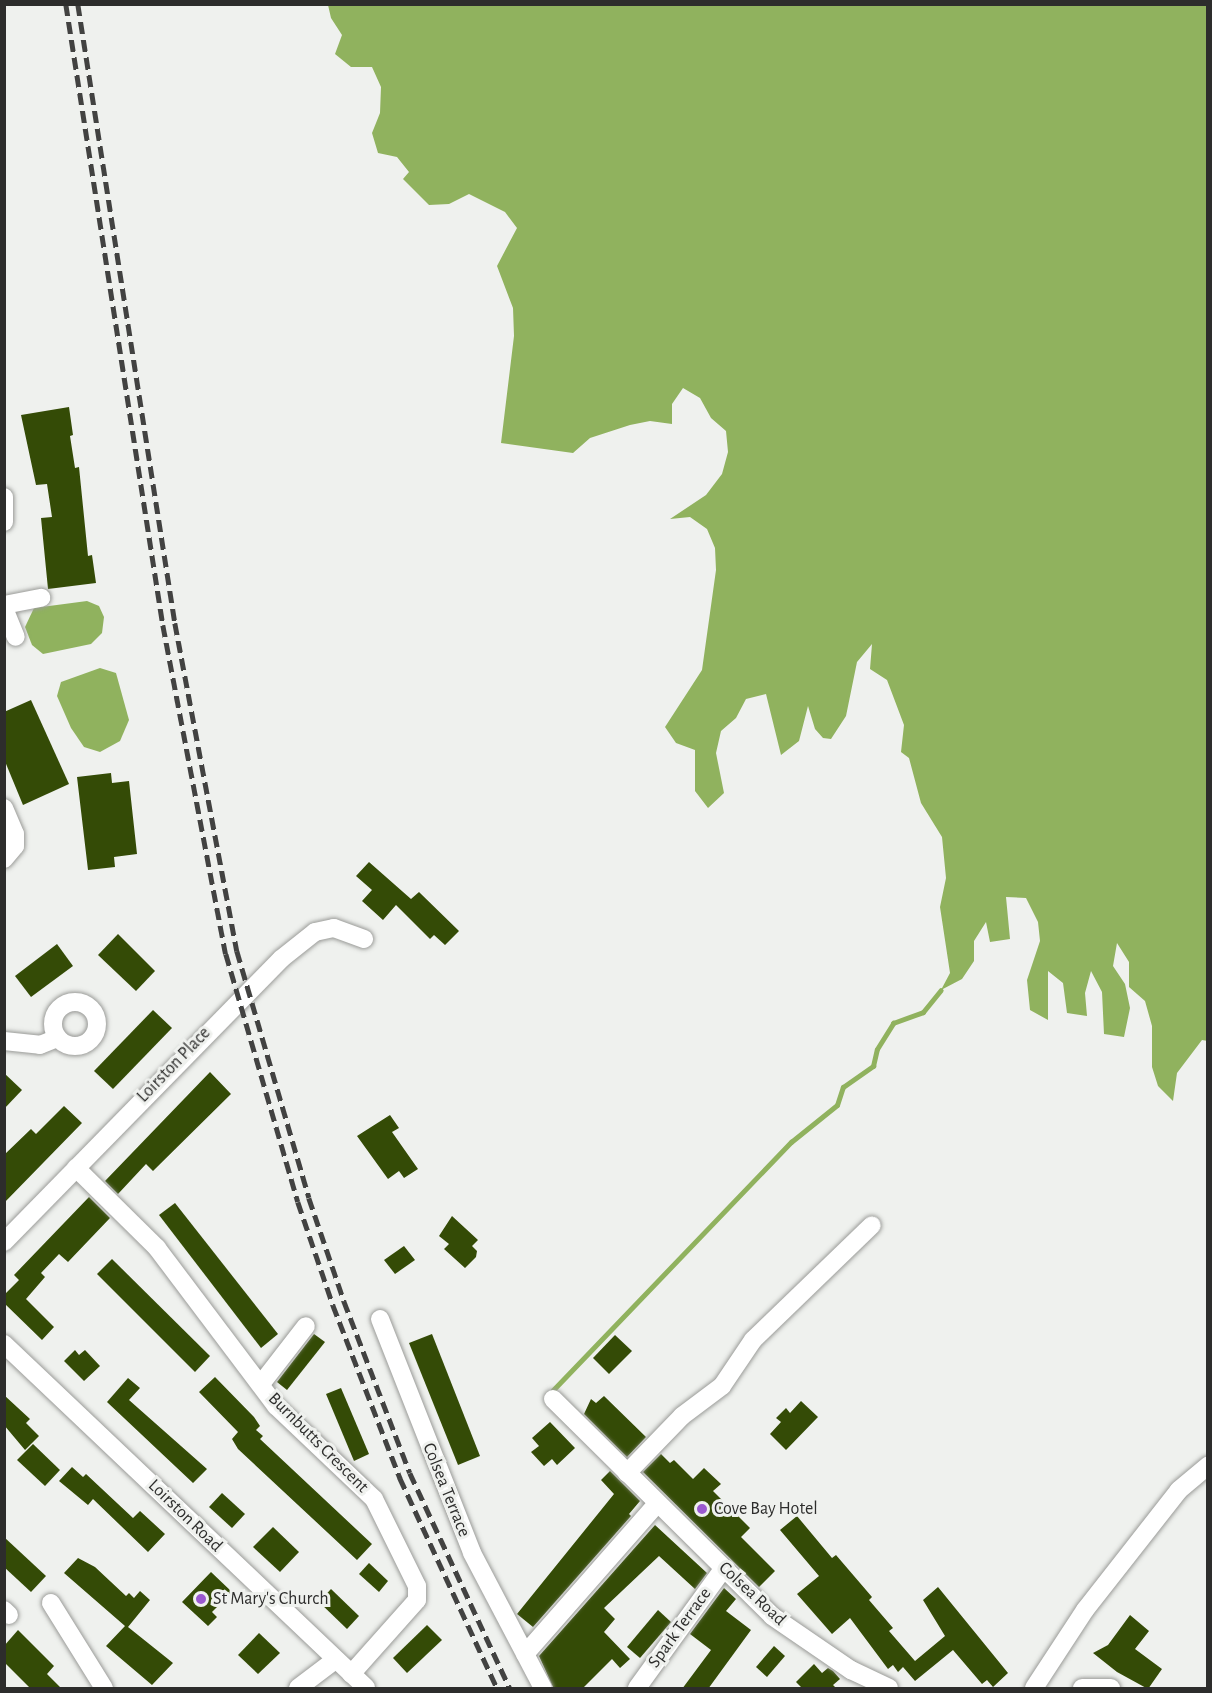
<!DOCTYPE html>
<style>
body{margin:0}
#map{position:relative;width:1212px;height:1693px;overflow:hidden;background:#eff1ee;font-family:"Alegreya Sans",sans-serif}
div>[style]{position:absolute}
.water>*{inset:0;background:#90b25e}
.stream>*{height:5px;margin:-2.5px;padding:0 2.5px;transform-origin:2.5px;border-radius:2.5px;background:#90b25e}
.building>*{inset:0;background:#344b06}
.roads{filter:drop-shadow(0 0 2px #9a9b98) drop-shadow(0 0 2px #9a9b98)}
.minor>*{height:18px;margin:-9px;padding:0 9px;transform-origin:9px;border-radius:9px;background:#fff}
.minor>.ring{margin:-9px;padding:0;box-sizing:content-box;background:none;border:18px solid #fff;border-radius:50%}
.rail>*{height:4.5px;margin-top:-2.25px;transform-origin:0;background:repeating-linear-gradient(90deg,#424241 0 12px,transparent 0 18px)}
.dots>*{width:16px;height:16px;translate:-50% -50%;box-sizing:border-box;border:3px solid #eff1ee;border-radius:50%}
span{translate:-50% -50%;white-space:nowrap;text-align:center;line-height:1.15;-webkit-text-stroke:6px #eff1ee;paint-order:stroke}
.street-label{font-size:18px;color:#2d2d2c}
.poi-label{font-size:18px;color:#2d2d2c}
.left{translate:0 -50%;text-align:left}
.frame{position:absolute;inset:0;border:6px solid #2d2d2c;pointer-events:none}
</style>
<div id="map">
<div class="water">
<i style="clip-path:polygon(328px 5px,1207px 5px,1208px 1041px,1202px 1040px,1177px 1073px,1173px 1101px,1158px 1086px,1152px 1067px,1152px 1026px,1145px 1001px,1129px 987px,1129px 962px,1117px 943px,1113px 966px,1125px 984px,1130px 1008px,1124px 1037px,1104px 1034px,1102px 992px,1091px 971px,1085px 993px,1087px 1016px,1067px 1013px,1063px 983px,1048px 971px,1048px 1020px,1030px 1010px,1027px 980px,1040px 941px,1038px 922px,1026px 898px,1006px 897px,1010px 939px,990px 942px,986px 922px,974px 941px,974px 961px,962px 979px,941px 990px,950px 973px,940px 907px,946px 878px,942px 837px,921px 803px,909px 758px,901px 752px,904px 725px,887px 680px,870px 669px,872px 644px,857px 662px,846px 716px,831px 739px,823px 738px,815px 729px,808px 706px,799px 741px,781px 755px,766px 694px,746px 699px,736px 718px,721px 731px,716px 753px,724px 793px,708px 808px,695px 791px,695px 750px,676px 743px,665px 727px,702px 670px,716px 570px,715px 548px,707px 529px,690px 517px,670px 519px,706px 495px,722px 474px,728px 452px,726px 431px,711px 418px,700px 398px,683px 388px,672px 404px,672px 424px,650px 421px,630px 425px,590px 438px,573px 453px,501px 443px,514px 336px,513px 308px,497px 266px,517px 228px,505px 212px,469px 194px,449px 204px,429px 205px,403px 179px,409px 172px,397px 157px,378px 153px,372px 133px,380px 113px,381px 87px,372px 67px,351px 67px,335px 54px,342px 35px,331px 18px)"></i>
<i style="clip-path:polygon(87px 601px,99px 606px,104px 617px,102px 633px,91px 644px,43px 654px,32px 645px,25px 627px,34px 608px)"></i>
<i style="clip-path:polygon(100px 668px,116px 673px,129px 720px,120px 741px,100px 752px,84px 747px,71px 728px,57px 696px,61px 682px)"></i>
</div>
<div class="stream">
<i style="left:553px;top:1390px;width:344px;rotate:-46.2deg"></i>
<i style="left:791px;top:1142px;width:59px;rotate:-38.8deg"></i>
<i style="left:837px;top:1105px;width:19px;rotate:-72deg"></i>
<i style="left:843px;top:1087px;width:37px;rotate:-35deg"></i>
<i style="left:873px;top:1066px;width:17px;rotate:-77deg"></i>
<i style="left:877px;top:1049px;width:31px;rotate:-58deg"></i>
<i style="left:893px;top:1023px;width:32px;rotate:-20deg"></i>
<i style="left:923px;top:1012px;width:28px;rotate:-51deg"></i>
</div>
<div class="building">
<i style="clip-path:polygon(69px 407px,73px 435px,70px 436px,75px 468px,79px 467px,88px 556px,92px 555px,96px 583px,48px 589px,41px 518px,52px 517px,47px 484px,36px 485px,21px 415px)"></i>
<i style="clip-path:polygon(31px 700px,69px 784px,23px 805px,4px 759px,4px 712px)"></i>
<i style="clip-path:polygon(111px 773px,112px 783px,129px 781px,137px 854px,114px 857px,115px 867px,88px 870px,77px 777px)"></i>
<i style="clip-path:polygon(369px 862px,411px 899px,419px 892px,459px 931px,445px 945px,434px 935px,430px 939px,396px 905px,383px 920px,362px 901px,372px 890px,356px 876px)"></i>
<i style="clip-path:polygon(118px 934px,155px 971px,136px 991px,98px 955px)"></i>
<i style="clip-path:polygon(57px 944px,73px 966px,31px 997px,15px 976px)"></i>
<i style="clip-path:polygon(153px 1010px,172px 1028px,113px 1089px,94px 1071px)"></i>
<i style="clip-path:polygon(210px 1072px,231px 1094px,153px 1171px,146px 1164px,118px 1194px,105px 1181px)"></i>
<i style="clip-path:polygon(4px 1073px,22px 1090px,4px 1109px)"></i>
<i style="clip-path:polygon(64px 1106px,82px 1123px,4px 1203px,4px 1155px,31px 1129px,36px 1134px)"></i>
<i style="clip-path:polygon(390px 1115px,399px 1128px,392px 1132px,418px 1169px,404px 1178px,399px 1171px,388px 1179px,357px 1136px)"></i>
<i style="clip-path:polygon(89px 1197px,110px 1218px,68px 1262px,59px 1254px,41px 1273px,45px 1277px,26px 1299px,54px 1327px,42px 1340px,4px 1303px,4px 1295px,19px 1280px,14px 1275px)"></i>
<i style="clip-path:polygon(175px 1203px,278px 1334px,261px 1348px,159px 1215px)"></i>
<i style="clip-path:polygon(452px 1216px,478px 1240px,472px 1246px,477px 1251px,476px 1257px,465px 1268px,444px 1249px,449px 1244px,439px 1236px)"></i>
<i style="clip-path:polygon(404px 1246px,415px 1260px,395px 1274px,384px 1260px)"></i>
<i style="clip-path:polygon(112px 1259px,210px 1356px,195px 1372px,97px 1274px)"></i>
<i style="clip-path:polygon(314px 1334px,325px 1342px,287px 1390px,277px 1382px)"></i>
<i style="clip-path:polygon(432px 1334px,480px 1456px,458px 1465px,409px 1343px)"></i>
<i style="clip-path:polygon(615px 1335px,632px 1351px,609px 1374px,593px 1358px)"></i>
<i style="clip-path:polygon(75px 1350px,79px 1355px,85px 1350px,100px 1366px,84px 1381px,64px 1361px)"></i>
<i style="clip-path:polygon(215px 1377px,254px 1417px,260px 1426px,256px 1430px,263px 1436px,260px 1439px,372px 1544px,357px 1560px,238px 1449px,232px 1439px,238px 1432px,199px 1392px)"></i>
<i style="clip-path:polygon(128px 1378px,140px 1388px,129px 1400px,207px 1469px,193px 1483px,107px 1402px)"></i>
<i style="clip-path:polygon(341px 1388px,369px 1454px,354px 1461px,326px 1394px)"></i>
<i style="clip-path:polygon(4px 1395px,30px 1419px,26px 1423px,39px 1436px,25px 1450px,4px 1425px)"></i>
<i style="clip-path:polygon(604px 1396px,646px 1437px,627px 1457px,584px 1414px,591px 1399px,596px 1403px)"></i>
<i style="clip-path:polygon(801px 1401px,818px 1417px,786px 1450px,770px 1434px,781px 1422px,776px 1418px,786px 1408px,790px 1413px)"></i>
<i style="clip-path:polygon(550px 1422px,575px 1448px,557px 1465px,552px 1459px,544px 1466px,531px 1452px,539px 1446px,532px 1438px)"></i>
<i style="clip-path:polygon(33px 1444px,60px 1470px,45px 1486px,17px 1460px)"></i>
<i style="clip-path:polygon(661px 1454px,670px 1463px,674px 1460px,693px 1479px,704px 1468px,721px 1484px,713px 1491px,750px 1528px,741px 1537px,775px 1571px,759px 1587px,643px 1472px)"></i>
<i style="clip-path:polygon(72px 1467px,83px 1477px,86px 1474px,133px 1518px,140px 1511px,165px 1534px,148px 1552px,93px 1499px,88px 1505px,59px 1481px)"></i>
<i style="clip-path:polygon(610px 1471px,640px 1501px,629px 1514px,631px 1516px,533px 1627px,517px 1614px,614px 1494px,601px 1480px)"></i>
<i style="clip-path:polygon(222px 1493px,245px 1514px,232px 1528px,209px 1507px)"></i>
<i style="clip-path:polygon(797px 1516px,832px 1558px,836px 1555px,872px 1597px,869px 1600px,893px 1628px,889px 1631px,915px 1661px,945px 1636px,923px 1600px,938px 1587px,1008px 1673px,993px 1687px,987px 1680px,982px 1684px,953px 1650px,915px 1681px,903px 1667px,898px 1672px,893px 1665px,888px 1669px,850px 1618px,832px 1634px,797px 1594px,819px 1576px,780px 1530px)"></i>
<i style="clip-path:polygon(655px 1525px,707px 1573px,695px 1589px,659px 1556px,604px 1608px,615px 1619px,604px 1632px,630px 1659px,620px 1668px,612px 1659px,582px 1689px,554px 1689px,539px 1656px)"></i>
<i style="clip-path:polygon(273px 1527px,299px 1552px,280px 1572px,253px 1547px)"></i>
<i style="clip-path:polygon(4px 1537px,46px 1576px,31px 1592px,4px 1567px)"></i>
<i style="clip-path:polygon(78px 1558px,95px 1567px,126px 1596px,129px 1593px,134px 1598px,140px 1591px,150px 1600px,128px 1627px,173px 1663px,152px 1685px,106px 1646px,125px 1626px,64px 1573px)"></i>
<i style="clip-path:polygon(369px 1563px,388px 1581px,379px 1592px,359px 1574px)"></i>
<i style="clip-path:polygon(211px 1572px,232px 1592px,212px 1612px,217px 1617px,208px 1626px,182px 1602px)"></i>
<i style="clip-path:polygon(724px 1588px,736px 1599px,726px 1611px,751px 1630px,708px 1689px,682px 1689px,711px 1650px,690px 1634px)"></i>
<i style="clip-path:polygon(331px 1589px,359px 1616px,347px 1629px,319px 1602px)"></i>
<i style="clip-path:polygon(658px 1610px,671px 1622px,640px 1658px,627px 1647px)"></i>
<i style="clip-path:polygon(1130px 1615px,1149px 1631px,1135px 1649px,1162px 1669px,1148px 1689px,1117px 1672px,1093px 1653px,1108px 1645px)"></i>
<i style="clip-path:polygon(427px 1625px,442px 1640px,407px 1673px,393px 1658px)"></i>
<i style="clip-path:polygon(18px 1630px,54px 1666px,47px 1674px,62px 1689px,31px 1689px,4px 1662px,4px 1646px)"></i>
<i style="clip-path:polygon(259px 1633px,280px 1653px,258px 1674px,238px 1655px)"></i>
<i style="clip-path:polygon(774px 1646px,785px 1656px,767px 1677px,756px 1667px)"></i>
<i style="clip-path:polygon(814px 1664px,822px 1673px,828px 1668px,833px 1671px,840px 1679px,833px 1685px,837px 1689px,803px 1689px,796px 1682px)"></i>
</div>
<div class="roads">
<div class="minor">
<i style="left:4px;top:497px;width:25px;rotate:90deg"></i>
<i style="left:4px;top:605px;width:38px;rotate:-11deg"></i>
<i style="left:4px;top:608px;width:31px;rotate:68deg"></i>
<i style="left:4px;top:808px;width:28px;rotate:67deg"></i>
<i style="left:15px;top:834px;width:12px;rotate:90deg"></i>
<i style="left:15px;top:846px;width:17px;rotate:130deg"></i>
<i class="ring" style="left:53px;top:1002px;width:26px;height:26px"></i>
<i style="left:4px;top:1041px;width:36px;rotate:6deg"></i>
<i style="left:40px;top:1045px;width:18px;rotate:-22deg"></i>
<i style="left:76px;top:1168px;width:114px;rotate:44.6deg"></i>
<i style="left:157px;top:1248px;width:198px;rotate:53deg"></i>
<i style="left:276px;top:1406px;width:135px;rotate:43.5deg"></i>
<i style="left:374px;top:1499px;width:97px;rotate:63.7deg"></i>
<i style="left:417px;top:1586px;width:14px;rotate:90deg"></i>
<i style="left:417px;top:1600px;width:99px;rotate:131.7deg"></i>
<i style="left:4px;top:1242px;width:396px;rotate:-45.6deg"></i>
<i style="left:281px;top:959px;width:43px;rotate:-38.5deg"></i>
<i style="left:315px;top:932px;width:19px;rotate:-12deg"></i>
<i style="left:334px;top:928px;width:32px;rotate:20deg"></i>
<i style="left:380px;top:1319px;width:251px;rotate:68.5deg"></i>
<i style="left:472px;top:1553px;width:153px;rotate:62.3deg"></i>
<i style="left:4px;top:1344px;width:499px;rotate:43.5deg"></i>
<i style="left:261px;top:1384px;width:73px;rotate:-52.2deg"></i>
<i style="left:553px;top:1399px;width:308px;rotate:44.7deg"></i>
<i style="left:772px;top:1616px;width:96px;rotate:34.4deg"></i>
<i style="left:851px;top:1670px;width:42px;rotate:25.3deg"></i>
<i style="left:627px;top:1473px;width:79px;rotate:-46deg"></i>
<i style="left:682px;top:1416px;width:50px;rotate:-36.9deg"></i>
<i style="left:722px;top:1386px;width:55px;rotate:-56deg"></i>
<i style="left:753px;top:1340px;width:165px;rotate:-44deg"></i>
<i style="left:51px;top:1603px;width:100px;rotate:58.1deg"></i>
<i style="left:4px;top:1610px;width:7px;rotate:45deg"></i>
<i style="left:525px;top:1654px;width:200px;rotate:-48.7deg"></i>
<i style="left:298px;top:1688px;width:46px;rotate:-37.1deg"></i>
<i style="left:637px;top:1688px;width:148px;rotate:-54.1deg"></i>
<i style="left:1034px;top:1688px;width:93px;rotate:-56.8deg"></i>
<i style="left:1085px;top:1610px;width:152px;rotate:-51.9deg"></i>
<i style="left:1179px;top:1490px;width:38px;rotate:-40deg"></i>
<i style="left:1082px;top:1688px;width:29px"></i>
</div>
</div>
<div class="rail">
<i style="left:66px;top:4px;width:629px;rotate:81.12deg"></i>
<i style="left:163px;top:625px;width:335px;rotate:79.2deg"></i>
<i style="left:226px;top:954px;width:258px;rotate:73.8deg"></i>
<i style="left:298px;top:1202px;width:109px;rotate:71.2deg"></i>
<i style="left:333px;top:1305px;width:186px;rotate:68.8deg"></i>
<i style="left:400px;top:1478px;width:231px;rotate:65.2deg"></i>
<i style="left:78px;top:4px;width:627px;rotate:81.09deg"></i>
<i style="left:175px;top:623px;width:334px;rotate:79.3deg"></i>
<i style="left:237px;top:951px;width:257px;rotate:73.7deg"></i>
<i style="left:309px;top:1198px;width:109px;rotate:71.2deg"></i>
<i style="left:344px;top:1301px;width:184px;rotate:69deg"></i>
<i style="left:410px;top:1473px;width:237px;rotate:65.1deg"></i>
</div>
<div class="dots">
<i style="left:702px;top:1509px;background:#9a59cf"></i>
<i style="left:201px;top:1599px;background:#9a59cf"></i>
</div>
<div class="street-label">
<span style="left:174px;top:1065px;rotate:-46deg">Loirston Place</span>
<span style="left:318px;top:1443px;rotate:45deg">Burnbutts Crescent</span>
<span style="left:446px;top:1490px;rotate:68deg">Colsea Terrace</span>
<span style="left:185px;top:1516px;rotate:44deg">Loirston Road</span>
<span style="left:752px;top:1594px;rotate:43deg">Colsea Road</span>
<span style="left:680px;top:1628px;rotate:-54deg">Spark Terrace</span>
</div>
<div class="poi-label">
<span class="left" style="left:714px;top:1509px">Cove Bay Hotel</span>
<span class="left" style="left:213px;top:1599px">St Mary's Church</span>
</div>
<div class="frame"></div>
</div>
